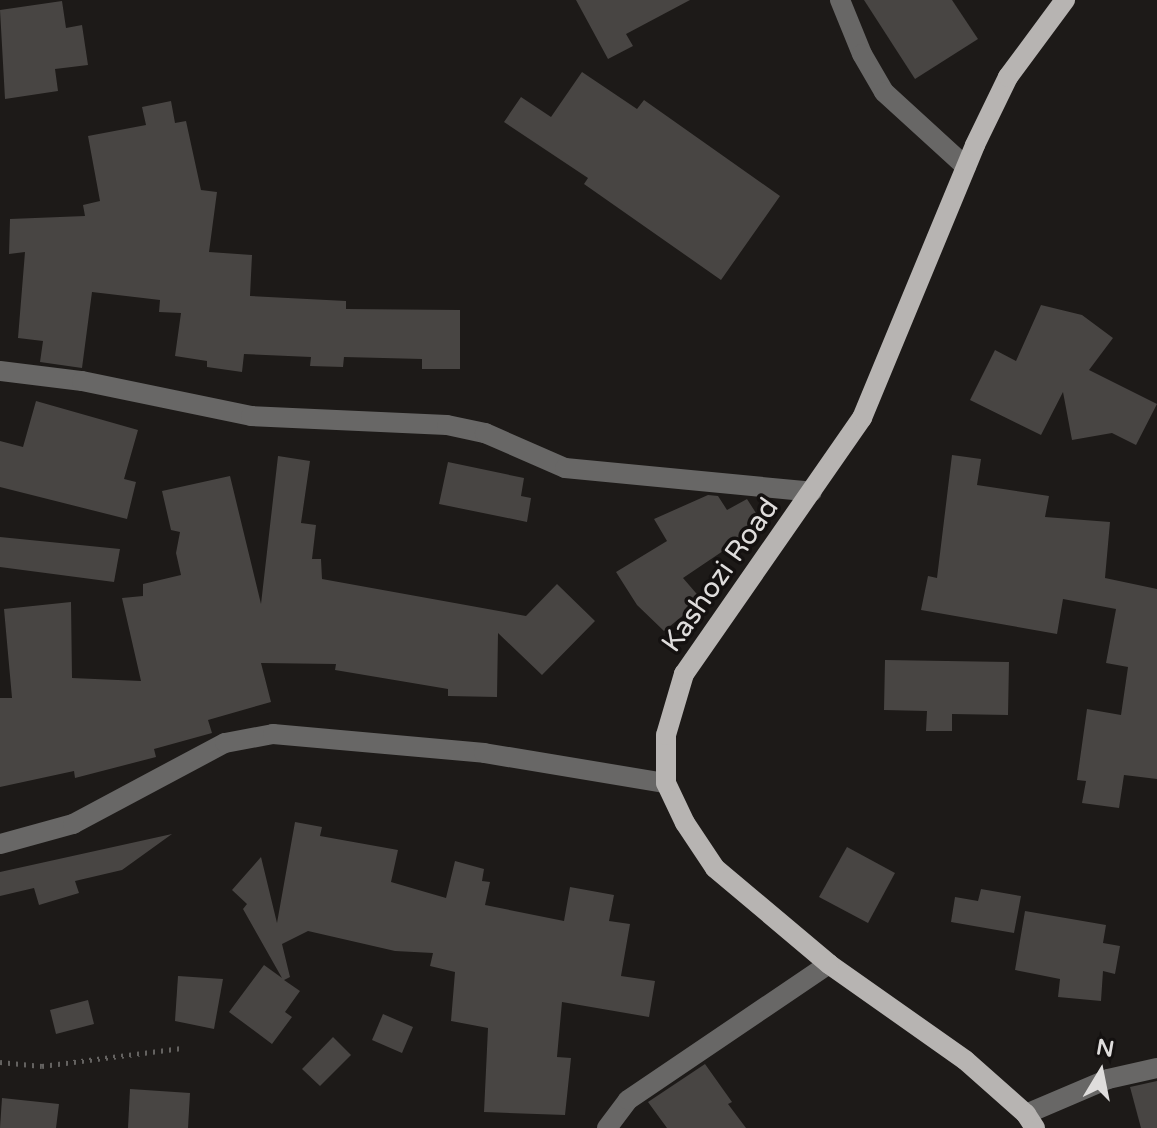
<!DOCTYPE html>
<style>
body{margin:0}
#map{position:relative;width:1157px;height:1128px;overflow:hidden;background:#1d1a18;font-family:"Varela Round",sans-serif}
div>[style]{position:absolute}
.building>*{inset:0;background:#484543}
.path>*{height:5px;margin-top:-2.5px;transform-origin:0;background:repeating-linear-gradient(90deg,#646260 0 2px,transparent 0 8px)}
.minor>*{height:20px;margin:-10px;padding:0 10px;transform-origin:10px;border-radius:10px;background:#686766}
.major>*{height:20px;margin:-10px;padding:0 10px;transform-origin:10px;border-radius:10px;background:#b7b4b2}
span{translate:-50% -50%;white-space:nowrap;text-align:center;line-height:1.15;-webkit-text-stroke:7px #141110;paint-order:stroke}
.street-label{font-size:28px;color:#dfdddc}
.north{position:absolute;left:1061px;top:1032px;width:80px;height:80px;-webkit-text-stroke:6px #141110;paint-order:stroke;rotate:10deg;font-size:22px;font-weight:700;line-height:32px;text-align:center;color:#dfdddc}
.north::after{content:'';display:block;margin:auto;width:28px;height:36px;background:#dfdddc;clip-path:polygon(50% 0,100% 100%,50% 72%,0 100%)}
</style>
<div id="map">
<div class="building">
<i style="clip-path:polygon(576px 0,690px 0,626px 34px,633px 46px,608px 59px)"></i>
<i style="clip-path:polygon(864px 0,952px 0,978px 39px,915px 79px)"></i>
<i style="clip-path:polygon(62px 1px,66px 28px,82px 25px,88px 65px,55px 69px,58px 91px,5px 99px,0 10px)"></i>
<i style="clip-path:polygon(582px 72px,637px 109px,644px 100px,780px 196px,721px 280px,584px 184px,588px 178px,504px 122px,521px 97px,551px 117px)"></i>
<i style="clip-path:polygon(171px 101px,175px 123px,186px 121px,201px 190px,217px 192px,209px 252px,252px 255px,250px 296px,346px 301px,346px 309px,460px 310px,460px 369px,422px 369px,422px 359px,344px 357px,343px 367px,310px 366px,311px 357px,244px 354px,242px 372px,207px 367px,207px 361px,175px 356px,181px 313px,159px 312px,160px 300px,92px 292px,82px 368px,40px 362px,43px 341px,18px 338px,25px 252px,9px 254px,10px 219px,85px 216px,83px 205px,100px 201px,88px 136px,146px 125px,142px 107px)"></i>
<i style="clip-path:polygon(1041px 305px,1082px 315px,1113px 338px,1089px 370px,1157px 404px,1136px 445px,1112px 433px,1072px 440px,1063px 392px,1041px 435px,970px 400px,995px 350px,1016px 361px)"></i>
<i style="clip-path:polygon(36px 401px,138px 430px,124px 479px,136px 482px,127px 519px,0 487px,0 441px,23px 447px)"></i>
<i style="clip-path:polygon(952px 455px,981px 459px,977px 485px,1049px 496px,1045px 517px,1110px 522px,1105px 578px,1157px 589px,1157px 779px,1124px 775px,1119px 808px,1082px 803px,1086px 781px,1077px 780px,1087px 709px,1121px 715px,1128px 667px,1106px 663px,1116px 609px,1063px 599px,1057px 634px,921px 610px,928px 576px,937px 578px)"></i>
<i style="clip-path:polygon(278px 456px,310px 461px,301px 523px,316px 525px,312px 559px,321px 559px,322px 579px,526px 616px,557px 584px,595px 621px,542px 675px,498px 633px,497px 697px,448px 696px,448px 689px,335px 670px,336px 664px,261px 663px,271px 702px,208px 720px,212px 733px,154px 749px,156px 757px,75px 778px,74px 771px,0 787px,0 698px,12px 698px,4px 609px,71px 602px,72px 678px,141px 681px,122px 598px,143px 596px,143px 584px,181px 575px,176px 553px,180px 532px,171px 530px,162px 491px,230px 476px,261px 604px)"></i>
<i style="clip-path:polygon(448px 462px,524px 478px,521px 496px,531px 498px,527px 522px,439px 504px)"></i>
<i style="clip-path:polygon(708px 495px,718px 496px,727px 510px,747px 499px,763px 524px,683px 578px,702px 600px,664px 631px,637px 605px,616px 572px,667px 541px,654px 519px)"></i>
<i style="clip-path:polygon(0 537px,120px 549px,114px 582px,0 567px)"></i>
<i style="clip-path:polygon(885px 660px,1009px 662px,1008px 715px,952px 714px,952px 731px,926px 731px,927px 711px,884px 710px)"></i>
<i style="clip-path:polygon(295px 822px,322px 827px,320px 836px,398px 850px,391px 882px,446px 898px,455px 861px,484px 869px,482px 881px,490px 882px,485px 905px,564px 921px,570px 887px,614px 895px,609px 921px,630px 924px,621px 976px,655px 981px,649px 1017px,562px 1002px,557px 1057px,571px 1058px,565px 1115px,484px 1112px,488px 1028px,451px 1021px,455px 972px,430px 966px,433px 953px,395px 951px,308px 931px,282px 944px,290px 977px,284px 980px,300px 991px,285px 1012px,292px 1017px,272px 1044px,229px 1012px,264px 965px,282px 978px,243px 909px,247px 904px,232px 890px,261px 857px,277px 923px)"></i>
<i style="clip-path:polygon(172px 834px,122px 870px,75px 881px,79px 893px,39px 905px,34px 888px,0 896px,0 872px)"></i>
<i style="clip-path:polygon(847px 847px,895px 873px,868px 923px,819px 897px)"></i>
<i style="clip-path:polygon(981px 889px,1021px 896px,1014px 933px,951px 922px,955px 897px,978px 901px)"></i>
<i style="clip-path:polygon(1025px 911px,1106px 925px,1103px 943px,1120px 946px,1115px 974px,1103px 971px,1101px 1001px,1058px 997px,1060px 979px,1015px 970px)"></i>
<i style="clip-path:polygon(178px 976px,223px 979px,214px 1029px,175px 1021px)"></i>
<i style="clip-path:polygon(88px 1000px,94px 1024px,56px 1034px,50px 1010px)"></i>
<i style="clip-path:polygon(383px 1014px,413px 1027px,402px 1053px,372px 1040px)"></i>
<i style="clip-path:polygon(333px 1037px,351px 1055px,320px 1086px,302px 1069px)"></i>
<i style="clip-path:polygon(705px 1064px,732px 1102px,728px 1104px,746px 1128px,667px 1128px,648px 1102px)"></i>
<i style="clip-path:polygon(1157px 1081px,1157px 1128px,1141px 1128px,1130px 1087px)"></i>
<i style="clip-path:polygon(130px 1089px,190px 1093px,188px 1128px,128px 1128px)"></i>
<i style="clip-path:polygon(2px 1098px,59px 1104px,56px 1128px,0 1128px)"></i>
</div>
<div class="path">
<i style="left:0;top:1062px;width:42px;rotate:5.4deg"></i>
<i style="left:42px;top:1066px;width:141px;rotate:-7.3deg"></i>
</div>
<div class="minor">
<i style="left:840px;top:0;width:58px;rotate:67.8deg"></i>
<i style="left:862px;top:54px;width:44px;rotate:59.9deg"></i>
<i style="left:884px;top:92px;width:111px;rotate:42.4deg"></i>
<i style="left:0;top:371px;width:83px;rotate:7deg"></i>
<i style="left:82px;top:381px;width:173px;rotate:11.7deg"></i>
<i style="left:251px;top:416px;width:196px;rotate:2.6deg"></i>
<i style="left:447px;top:425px;width:39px;rotate:12deg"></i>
<i style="left:485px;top:433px;width:87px;rotate:23.6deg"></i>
<i style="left:565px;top:468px;width:248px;rotate:5.5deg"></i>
<i style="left:0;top:844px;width:76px;rotate:-15.3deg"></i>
<i style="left:73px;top:824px;width:172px;rotate:-28.1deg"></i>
<i style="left:225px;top:743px;width:49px;rotate:-10.6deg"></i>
<i style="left:273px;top:734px;width:212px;rotate:5.1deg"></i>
<i style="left:484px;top:753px;width:184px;rotate:9.4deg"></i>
<i style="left:1026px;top:1114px;width:89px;rotate:-23.1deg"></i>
<i style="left:1108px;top:1079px;width:50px;rotate:-12.7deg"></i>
<i style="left:607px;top:1128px;width:35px;rotate:-53deg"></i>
<i style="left:628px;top:1100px;width:243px;rotate:-34.1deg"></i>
</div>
<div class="major">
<i style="left:1035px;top:1128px;width:17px;rotate:-123deg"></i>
<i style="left:1026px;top:1114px;width:81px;rotate:-138.5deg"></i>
<i style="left:965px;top:1060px;width:166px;rotate:-144.8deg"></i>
<i style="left:829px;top:964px;width:149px;rotate:-139.9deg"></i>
<i style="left:715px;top:868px;width:54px;rotate:-123.7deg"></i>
<i style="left:685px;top:823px;width:44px;rotate:-115.4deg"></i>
<i style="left:666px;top:783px;width:48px;rotate:-90deg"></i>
<i style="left:666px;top:735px;width:64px;rotate:-73.6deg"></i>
<i style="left:684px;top:674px;width:312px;rotate:-55.2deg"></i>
<i style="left:862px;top:418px;width:295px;rotate:-67.5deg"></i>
<i style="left:975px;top:145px;width:76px;rotate:-64.1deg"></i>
<i style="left:1008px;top:77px;width:96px;rotate:-53.5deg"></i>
</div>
<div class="street-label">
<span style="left:720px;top:575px;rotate:-55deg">Kashozi Road</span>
</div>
<div class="north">N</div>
</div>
